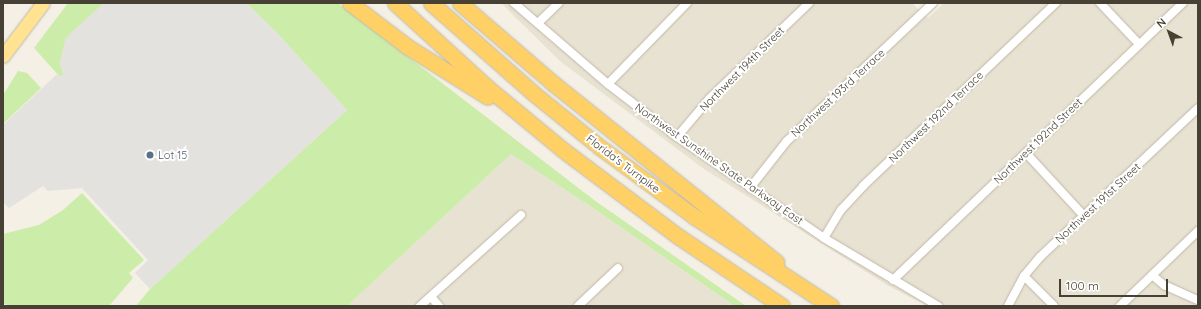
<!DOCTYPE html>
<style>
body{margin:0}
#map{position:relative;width:1201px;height:309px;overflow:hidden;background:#f4f0e5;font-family:Quicksand,sans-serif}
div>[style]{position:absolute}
.residential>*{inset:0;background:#e8e2d2}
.green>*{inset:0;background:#ccecaa}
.parking>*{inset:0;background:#e4e2de}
.roads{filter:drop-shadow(0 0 1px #c0b8a7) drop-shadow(0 0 1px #c0b8a7)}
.minor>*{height:8px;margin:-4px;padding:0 4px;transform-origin:4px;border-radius:4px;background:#fff}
.primary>*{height:13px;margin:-6.5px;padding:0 6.5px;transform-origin:6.5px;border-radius:6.5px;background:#ffe393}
.motorway>*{height:15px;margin:-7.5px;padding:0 7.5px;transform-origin:7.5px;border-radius:7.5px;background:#ffd065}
.dots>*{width:11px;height:11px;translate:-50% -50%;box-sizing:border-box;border:2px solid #fff;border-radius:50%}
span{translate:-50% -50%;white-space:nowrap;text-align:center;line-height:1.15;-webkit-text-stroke:4px #fff;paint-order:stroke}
.street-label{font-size:11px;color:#474034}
.service-label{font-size:11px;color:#4e5e75}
.left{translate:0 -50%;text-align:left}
.frame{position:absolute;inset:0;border:4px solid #474034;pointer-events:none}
.north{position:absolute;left:1149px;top:12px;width:40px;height:40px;-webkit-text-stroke:3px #fff;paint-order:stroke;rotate:319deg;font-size:11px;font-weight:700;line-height:16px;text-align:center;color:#474034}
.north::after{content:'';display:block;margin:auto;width:14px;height:18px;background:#474034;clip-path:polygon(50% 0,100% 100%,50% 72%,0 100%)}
.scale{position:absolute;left:1059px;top:279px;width:109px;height:18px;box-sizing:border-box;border:2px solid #474034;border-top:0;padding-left:5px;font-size:12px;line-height:14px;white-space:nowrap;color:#474034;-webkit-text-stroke:3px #fff;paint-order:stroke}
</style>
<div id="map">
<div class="residential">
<i style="clip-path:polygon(501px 3px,912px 3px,928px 18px,944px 3px,1198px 3px,1198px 306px,927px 306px,887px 285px,704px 169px,561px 62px)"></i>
<i style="clip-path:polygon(511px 154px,596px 210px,734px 306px,347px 306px)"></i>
</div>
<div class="green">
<i style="clip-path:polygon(68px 3px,104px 3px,66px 38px,60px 63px,64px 75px,60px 77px,34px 48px)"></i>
<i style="clip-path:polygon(246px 3px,338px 3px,594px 200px,746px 306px,733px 305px,596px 210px,511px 154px,347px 306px,136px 306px,150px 289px,347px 110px,276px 32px)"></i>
<i style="clip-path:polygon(18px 71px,27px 73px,41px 88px,3px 124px,3px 95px)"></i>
<i style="clip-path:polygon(82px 193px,144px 260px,129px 273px,133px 278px,109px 306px,10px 306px,3px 303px,3px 234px,39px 225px,63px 210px)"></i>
</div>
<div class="parking">
<i style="clip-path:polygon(104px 3px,246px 3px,276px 32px,347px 110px,150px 289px,135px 273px,148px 260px,82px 188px,48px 191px,43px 186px,9px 208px,5px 204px,3px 205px,3px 125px,56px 75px,63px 76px,60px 63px,66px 38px)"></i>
</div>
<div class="roads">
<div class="minor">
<i style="left:514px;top:3px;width:124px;rotate:40.8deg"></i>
<i style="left:608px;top:84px;width:87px;rotate:37.5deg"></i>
<i style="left:677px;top:137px;width:178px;rotate:34.5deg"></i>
<i style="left:824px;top:238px;width:133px;rotate:30.8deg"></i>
<i style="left:1100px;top:3px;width:57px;rotate:46.4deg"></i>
<i style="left:538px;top:23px;width:29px;rotate:-44deg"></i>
<i style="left:608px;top:84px;width:113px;rotate:-45.7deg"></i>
<i style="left:677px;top:137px;width:50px;rotate:-49.9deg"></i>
<i style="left:709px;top:99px;width:139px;rotate:-43.8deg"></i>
<i style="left:1026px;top:153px;width:86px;rotate:47.4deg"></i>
<i style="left:750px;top:188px;width:60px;rotate:-51.8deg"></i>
<i style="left:787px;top:141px;width:201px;rotate:-43.4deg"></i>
<i style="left:824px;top:238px;width:33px;rotate:-59deg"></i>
<i style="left:841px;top:210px;width:33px;rotate:-47deg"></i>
<i style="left:863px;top:186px;width:266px;rotate:-43.5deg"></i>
<i style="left:1152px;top:275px;width:16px;rotate:40deg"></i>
<i style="left:1164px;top:285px;width:37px;rotate:24deg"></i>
<i style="left:1024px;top:276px;width:42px;rotate:45deg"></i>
<i style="left:893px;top:280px;width:401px;rotate:-43.7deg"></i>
<i style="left:431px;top:297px;width:12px;rotate:48deg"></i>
<i style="left:420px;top:306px;width:136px;rotate:-42deg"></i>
<i style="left:578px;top:306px;width:55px;rotate:-43.5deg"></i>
<i style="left:1008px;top:306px;width:34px;rotate:-62deg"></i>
<i style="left:1024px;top:276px;width:25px;rotate:-50deg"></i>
<i style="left:1040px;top:257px;width:217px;rotate:-43.3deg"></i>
<i style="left:1120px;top:306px;width:108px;rotate:-43.9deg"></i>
</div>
<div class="primary">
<i style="left:3px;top:56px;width:66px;rotate:-53deg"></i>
</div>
<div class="motorway">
<i style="left:350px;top:3px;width:73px;rotate:37.2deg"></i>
<i style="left:408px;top:47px;width:94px;rotate:32deg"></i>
<i style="left:395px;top:3px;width:126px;rotate:42.4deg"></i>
<i style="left:488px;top:88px;width:97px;rotate:39.6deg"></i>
<i style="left:563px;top:150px;width:145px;rotate:36.9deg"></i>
<i style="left:679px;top:237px;width:124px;rotate:33.8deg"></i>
<i style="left:431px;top:3px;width:136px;rotate:41.4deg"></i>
<i style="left:533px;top:93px;width:87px;rotate:39deg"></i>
<i style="left:601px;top:148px;width:117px;rotate:36.3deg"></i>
<i style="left:695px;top:217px;width:163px;rotate:33.2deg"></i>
<i style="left:460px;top:3px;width:124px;rotate:40.8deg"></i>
<i style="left:554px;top:84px;width:285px;rotate:38.7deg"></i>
</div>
</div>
<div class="dots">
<i style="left:150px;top:155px;background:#5c6f8a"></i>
</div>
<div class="street-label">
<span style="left:742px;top:69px;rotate:-45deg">Northwest 194th Street</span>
<span style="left:838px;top:93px;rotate:-43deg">Northwest 193rd Terrace</span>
<span style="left:936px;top:117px;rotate:-44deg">Northwest 192nd Terrace</span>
<span style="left:1038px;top:141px;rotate:-44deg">Northwest 192nd Street</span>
<span style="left:623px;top:164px;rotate:37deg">Florida's Turnpike</span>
<span style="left:719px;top:164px;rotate:35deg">Northwest Sunshine State Parkway East</span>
<span style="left:1098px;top:203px;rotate:-43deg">Northwest 191st Street</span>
</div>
<div class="service-label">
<span class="left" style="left:158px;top:155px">Lot 15</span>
</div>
<div class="frame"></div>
<div class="north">N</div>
<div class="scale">100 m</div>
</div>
